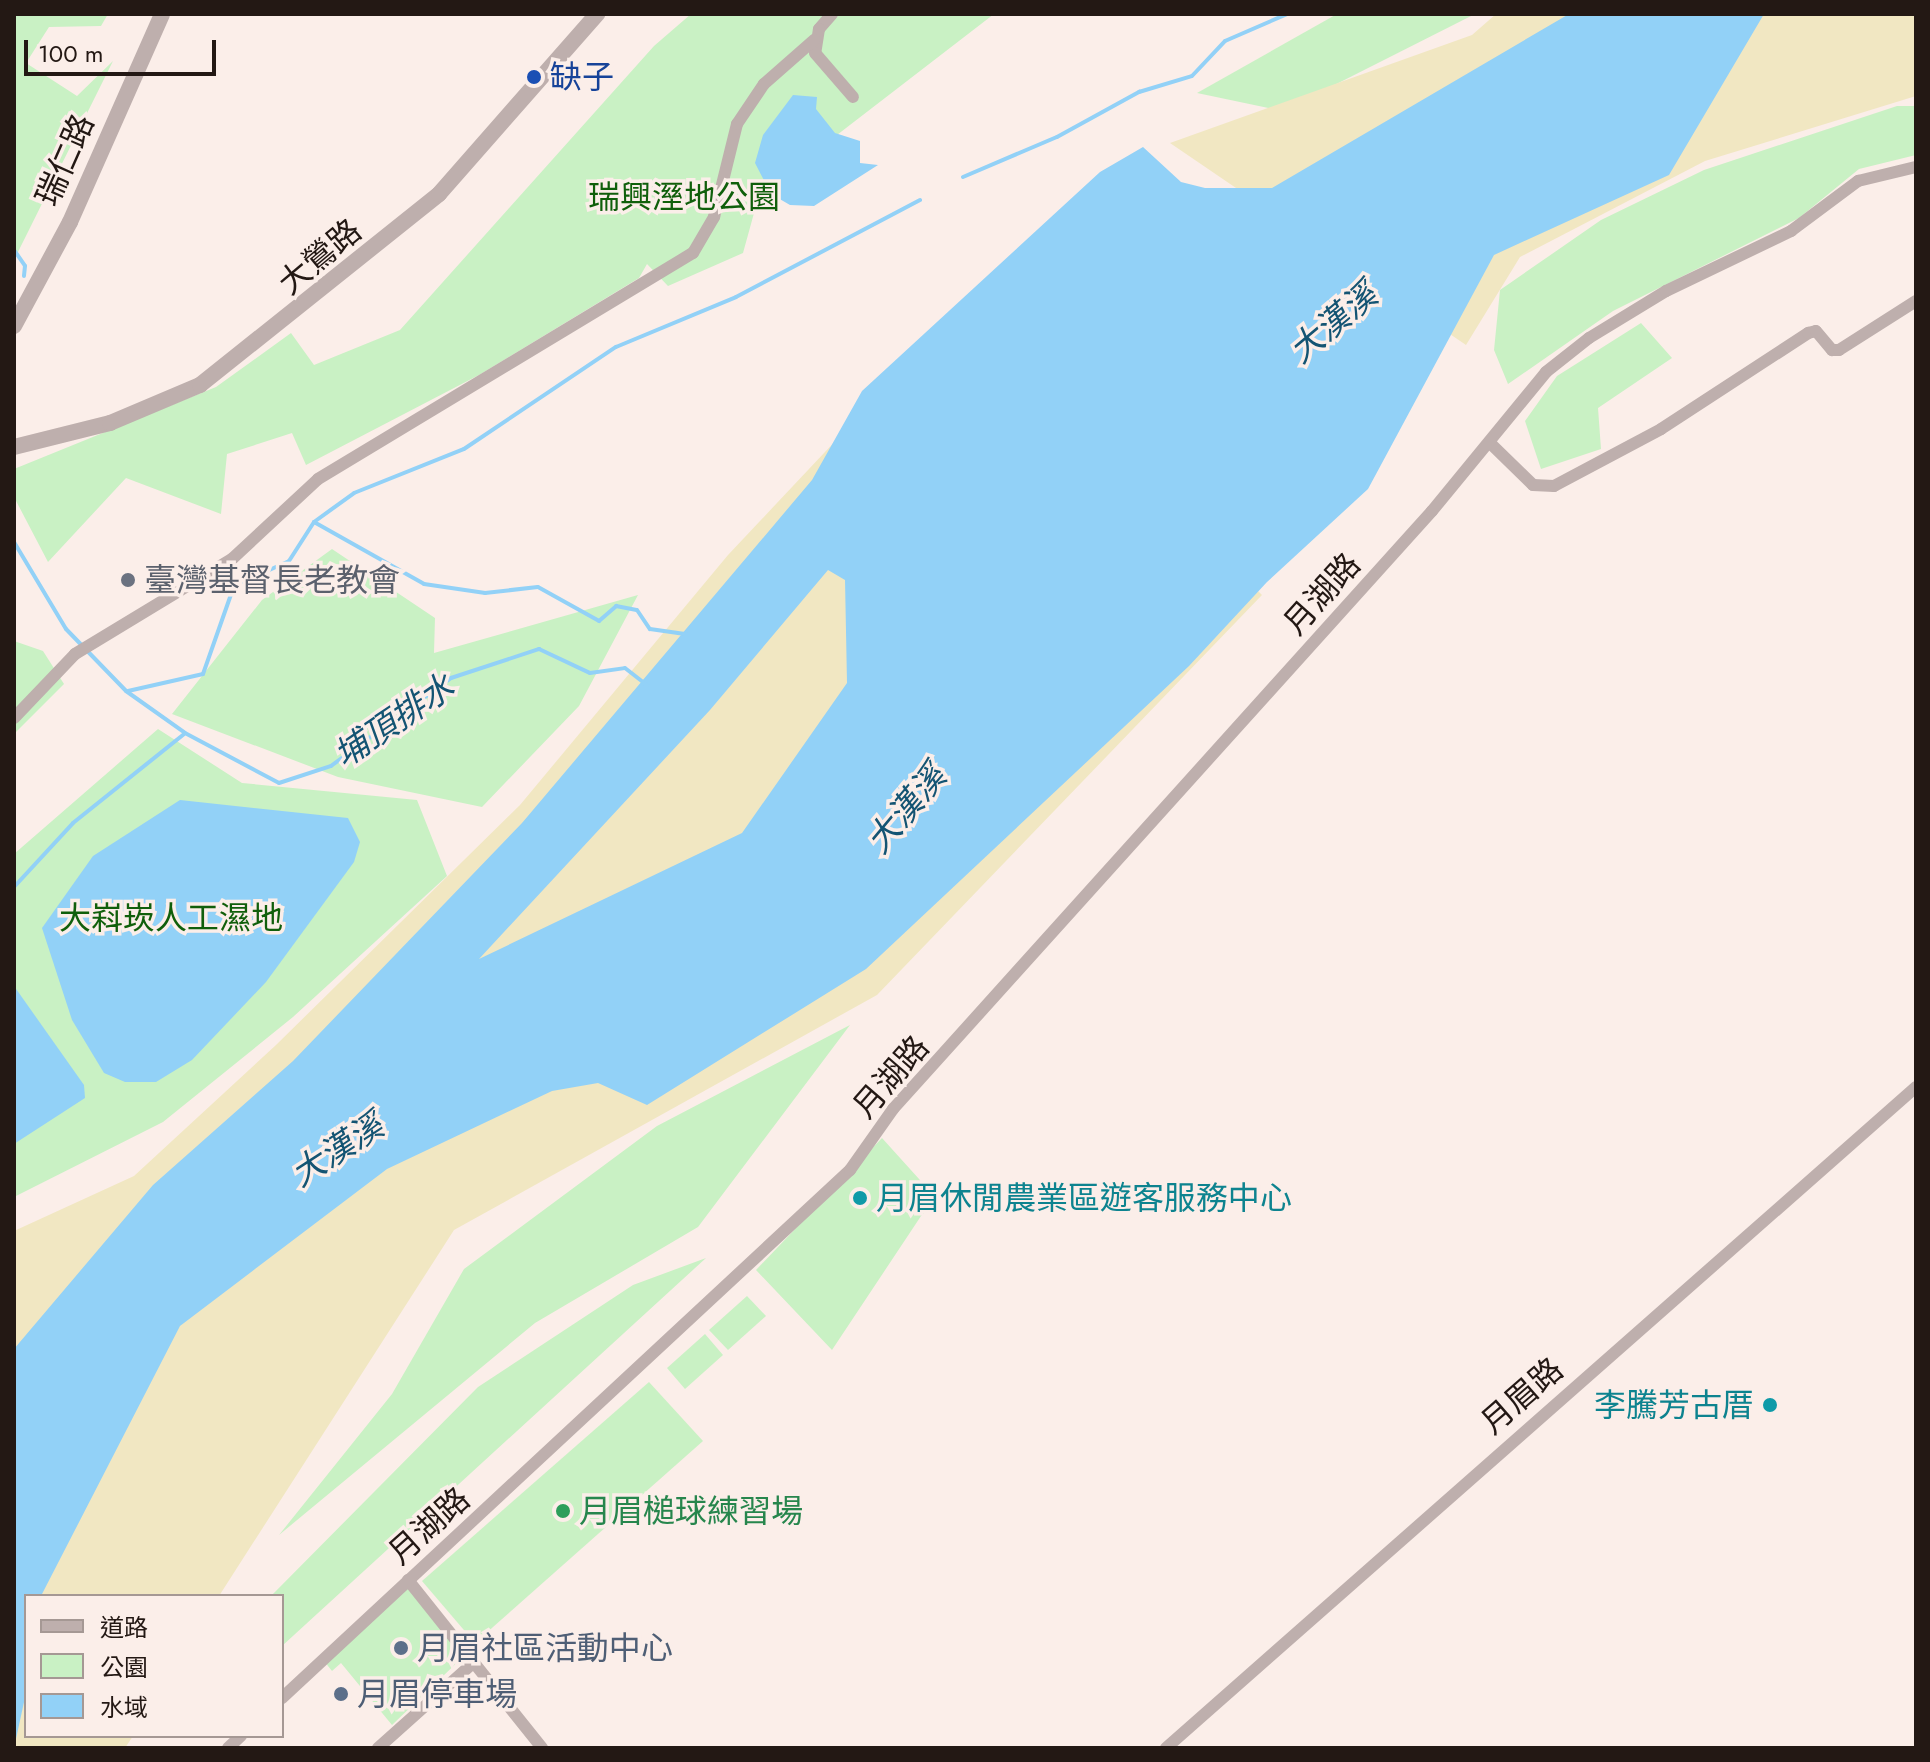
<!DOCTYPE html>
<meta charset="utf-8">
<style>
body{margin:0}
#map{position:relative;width:1930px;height:1762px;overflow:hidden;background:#fbeee9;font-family:Jost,"Noto Sans TC",sans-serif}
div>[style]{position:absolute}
.green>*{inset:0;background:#c9f1c4}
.sand>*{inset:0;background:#f1e7c2}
.water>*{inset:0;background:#92d1f7}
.stream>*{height:4px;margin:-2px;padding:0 2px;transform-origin:2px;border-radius:2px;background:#92d1f7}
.minor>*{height:12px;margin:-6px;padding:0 6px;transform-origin:6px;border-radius:6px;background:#beafad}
.tertiary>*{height:16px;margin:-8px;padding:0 8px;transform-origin:8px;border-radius:8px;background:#beafad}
.dots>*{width:22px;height:22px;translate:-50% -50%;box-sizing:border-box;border:4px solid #fbeee9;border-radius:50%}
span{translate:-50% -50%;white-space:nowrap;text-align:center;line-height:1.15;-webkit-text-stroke:7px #fbeee9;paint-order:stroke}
.transit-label{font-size:32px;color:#164399}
.left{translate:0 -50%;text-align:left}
.street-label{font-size:32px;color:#231814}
.park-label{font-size:32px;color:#105f0b}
.worship-label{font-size:32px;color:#5b616d}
.culture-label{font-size:32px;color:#0d838f}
.right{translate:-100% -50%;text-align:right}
.leisure-label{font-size:32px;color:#27864d}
.service-label{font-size:32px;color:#4e5e75}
.water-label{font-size:34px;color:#145473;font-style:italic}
.frame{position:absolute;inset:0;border:16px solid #231814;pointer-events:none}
.legend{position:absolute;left:24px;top:1594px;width:260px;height:144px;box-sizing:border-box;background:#fbeee9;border:2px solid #a59894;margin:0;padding:10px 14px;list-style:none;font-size:24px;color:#231814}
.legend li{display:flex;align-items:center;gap:16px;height:40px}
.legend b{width:40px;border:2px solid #a59894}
.scale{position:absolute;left:24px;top:40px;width:192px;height:36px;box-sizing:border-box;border:4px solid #231814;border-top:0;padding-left:10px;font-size:24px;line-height:28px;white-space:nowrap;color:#231814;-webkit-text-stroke:6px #fbeee9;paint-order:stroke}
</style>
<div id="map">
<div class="green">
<i style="clip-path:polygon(14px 14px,108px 14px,101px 26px,49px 27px,26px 63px,77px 96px,113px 61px,14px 260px)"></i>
<i style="clip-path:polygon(691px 14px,994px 14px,759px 195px,743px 253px,668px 286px,647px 264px,639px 278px,479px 375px,306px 465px,292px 433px,227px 454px,221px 514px,126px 478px,48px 562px,14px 497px,14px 469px,216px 387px,291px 333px,314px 365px,400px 330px,654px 46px)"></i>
<i style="clip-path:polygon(1337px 14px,1475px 14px,1283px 111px,1197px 93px)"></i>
<i style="clip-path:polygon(1897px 106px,1916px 106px,1916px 155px,1859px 169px,1799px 218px,1613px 311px,1508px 384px,1494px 350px,1500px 290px,1601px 220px,1704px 170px)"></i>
<i style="clip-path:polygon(1641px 323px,1672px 358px,1598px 408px,1601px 449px,1541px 469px,1525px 421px,1557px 376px)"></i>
<i style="clip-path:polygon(332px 549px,435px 618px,434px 653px,638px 595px,579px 706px,482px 807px,338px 777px,172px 714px,262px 600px)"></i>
<i style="clip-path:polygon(14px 641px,43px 651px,64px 684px,14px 734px)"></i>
<i style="clip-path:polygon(158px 729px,242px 783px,417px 800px,447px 876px,293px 1017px,163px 1122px,14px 1197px,14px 854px)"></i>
<i style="clip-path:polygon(850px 1025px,698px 1227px,535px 1323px,279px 1535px,392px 1394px,464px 1269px,657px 1126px)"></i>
<i style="clip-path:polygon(882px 1138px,938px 1200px,921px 1216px,832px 1350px,756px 1270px)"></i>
<i style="clip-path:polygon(706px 1258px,282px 1646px,282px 1596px,271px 1596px,478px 1387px,633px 1285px)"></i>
<i style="clip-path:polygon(747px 1296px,766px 1316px,728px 1350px,709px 1330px)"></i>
<i style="clip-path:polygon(705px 1334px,723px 1355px,685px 1389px,667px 1368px)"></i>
<i style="clip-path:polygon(649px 1382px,703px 1441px,475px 1643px,422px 1581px)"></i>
<i style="clip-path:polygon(408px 1583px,467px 1653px,392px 1725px,341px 1663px,332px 1671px,324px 1661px)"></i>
</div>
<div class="sand">
<i style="clip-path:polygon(1496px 14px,1916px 14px,1916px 96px,1705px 161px,1520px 257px,1466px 345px,1170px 143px,1472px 35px)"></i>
<i style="clip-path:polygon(969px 299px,1262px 595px,877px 995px,454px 1230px,219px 1596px,26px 1596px,26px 1736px,133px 1736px,125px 1748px,14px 1748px,14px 1231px,134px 1176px,276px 1045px,520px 805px,728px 555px)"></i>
</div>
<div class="water">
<i style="clip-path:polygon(evenodd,1569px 14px,1764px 14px,1669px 175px,1494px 255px,1368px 489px,1267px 582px,1189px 666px,866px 969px,647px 1105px,598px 1083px,552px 1091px,387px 1169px,180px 1326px,41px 1596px,26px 1596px,26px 1693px,14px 1748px,14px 1349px,153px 1185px,293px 1061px,522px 823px,812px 480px,862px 391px,1100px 172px,1143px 147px,1181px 182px,1205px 188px,1272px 188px,1569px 14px,828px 570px,845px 580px,847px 683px,742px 833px,479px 959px,710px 710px,828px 570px)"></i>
<i style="clip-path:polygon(793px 95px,817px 97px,816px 109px,835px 133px,860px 141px,860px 163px,878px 165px,814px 206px,790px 205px,771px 194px,755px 163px,763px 135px)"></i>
<i style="clip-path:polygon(180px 800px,348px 818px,360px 842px,354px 862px,266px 982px,192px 1060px,156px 1082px,125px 1082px,104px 1073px,72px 1020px,42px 928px,93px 856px)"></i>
<i style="clip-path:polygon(14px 986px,84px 1085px,85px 1098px,14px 1144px)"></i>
</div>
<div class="stream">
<i style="left:963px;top:177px;width:102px;rotate:-23.1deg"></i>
<i style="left:1057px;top:137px;width:94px;rotate:-28.8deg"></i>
<i style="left:1139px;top:92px;width:55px;rotate:-16.8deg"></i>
<i style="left:1192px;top:76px;width:48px;rotate:-46.7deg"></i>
<i style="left:1225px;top:41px;width:68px;rotate:-23.5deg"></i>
<i style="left:14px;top:250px;width:19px;rotate:55deg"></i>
<i style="left:25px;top:266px;width:10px;rotate:96deg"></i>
<i style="left:314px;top:522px;width:126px;rotate:29.4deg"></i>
<i style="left:424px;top:584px;width:62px;rotate:8.4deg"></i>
<i style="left:485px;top:593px;width:53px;rotate:-6.5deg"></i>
<i style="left:538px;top:587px;width:70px;rotate:29.1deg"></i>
<i style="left:599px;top:621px;width:23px;rotate:-41deg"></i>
<i style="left:616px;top:606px;width:21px;rotate:11deg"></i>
<i style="left:637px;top:610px;width:23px;rotate:56deg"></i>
<i style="left:650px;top:629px;width:37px;rotate:8deg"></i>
<i style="left:14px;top:542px;width:101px;rotate:59.1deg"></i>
<i style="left:66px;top:629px;width:86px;rotate:45.9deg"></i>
<i style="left:126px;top:691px;width:72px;rotate:35.4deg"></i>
<i style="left:185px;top:733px;width:106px;rotate:28deg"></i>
<i style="left:279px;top:783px;width:55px;rotate:-18.1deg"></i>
<i style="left:331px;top:766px;width:149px;rotate:-36.3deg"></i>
<i style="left:451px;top:678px;width:93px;rotate:-18.2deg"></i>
<i style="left:539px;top:649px;width:56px;rotate:25.2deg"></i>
<i style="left:590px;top:673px;width:35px;rotate:-8deg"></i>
<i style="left:625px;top:668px;width:28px;rotate:38deg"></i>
<i style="left:128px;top:691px;width:77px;rotate:-12.8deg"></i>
<i style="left:203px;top:674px;width:93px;rotate:-70.6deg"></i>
<i style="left:234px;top:586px;width:60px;rotate:-24.4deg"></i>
<i style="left:289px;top:561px;width:46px;rotate:-57.3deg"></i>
<i style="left:314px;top:522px;width:49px;rotate:-35.9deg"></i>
<i style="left:354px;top:493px;width:118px;rotate:-21.8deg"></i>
<i style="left:464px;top:449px;width:183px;rotate:-33.9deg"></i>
<i style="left:616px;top:347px;width:130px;rotate:-22.6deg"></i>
<i style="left:736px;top:297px;width:208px;rotate:-27.8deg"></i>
<i style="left:14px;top:887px;width:87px;rotate:-47.3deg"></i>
<i style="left:73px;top:823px;width:142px;rotate:-38.7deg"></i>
</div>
<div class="minor">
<i style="left:832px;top:14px;width:20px;rotate:131deg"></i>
<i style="left:819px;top:29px;width:24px;rotate:99deg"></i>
<i style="left:815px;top:53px;width:58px;rotate:49.2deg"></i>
<i style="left:1490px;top:443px;width:60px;rotate:44.3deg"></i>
<i style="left:1533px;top:485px;width:21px;rotate:3deg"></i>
<i style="left:1554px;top:486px;width:121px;rotate:-28deg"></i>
<i style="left:1661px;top:429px;width:176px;rotate:-33.1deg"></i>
<i style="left:1808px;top:333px;width:8px;rotate:-14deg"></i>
<i style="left:1816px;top:331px;width:25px;rotate:50deg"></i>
<i style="left:1832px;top:350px;width:7px"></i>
<i style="left:1839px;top:350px;width:91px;rotate:-32.5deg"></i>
<i style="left:14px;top:718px;width:88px;rotate:-46.4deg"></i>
<i style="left:75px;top:654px;width:184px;rotate:-31.2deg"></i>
<i style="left:232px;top:559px;width:117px;rotate:-42.9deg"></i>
<i style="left:318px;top:479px;width:438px;rotate:-31.1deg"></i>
<i style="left:693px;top:253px;width:42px;rotate:-59.7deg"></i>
<i style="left:714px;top:217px;width:96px;rotate:-76.1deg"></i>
<i style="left:737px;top:124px;width:48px;rotate:-56deg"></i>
<i style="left:764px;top:84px;width:67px;rotate:-41.3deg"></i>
<i style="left:408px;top:1580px;width:215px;rotate:51.4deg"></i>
<i style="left:282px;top:1698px;width:776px;rotate:-42.91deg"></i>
<i style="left:850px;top:1170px;width:75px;rotate:-54.8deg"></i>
<i style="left:893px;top:1109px;width:805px;rotate:-47.97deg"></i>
<i style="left:1432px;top:511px;width:180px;rotate:-50.6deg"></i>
<i style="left:1546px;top:372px;width:55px;rotate:-38.3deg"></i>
<i style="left:1589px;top:338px;width:90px;rotate:-31.4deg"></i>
<i style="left:1666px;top:291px;width:139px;rotate:-25.6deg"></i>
<i style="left:1791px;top:231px;width:84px;rotate:-36.7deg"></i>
<i style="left:1858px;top:181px;width:60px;rotate:-13.6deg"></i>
<i style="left:228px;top:1748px;width:18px;rotate:-43deg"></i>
<i style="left:378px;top:1748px;width:127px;rotate:-41.8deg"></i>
<i style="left:1166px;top:1748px;width:1000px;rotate:-41.39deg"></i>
</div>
<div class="tertiary">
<i style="left:14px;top:326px;width:118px;rotate:-61.7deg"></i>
<i style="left:70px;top:222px;width:227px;rotate:-66.1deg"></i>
<i style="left:14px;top:447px;width:99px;rotate:-14deg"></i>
<i style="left:110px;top:423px;width:98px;rotate:-22.9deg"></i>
<i style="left:200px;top:385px;width:306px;rotate:-38.6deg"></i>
<i style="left:439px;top:194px;width:240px;rotate:-48.7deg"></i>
</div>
<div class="dots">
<i style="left:534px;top:77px;background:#1a4fb4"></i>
<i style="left:128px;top:580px;background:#6b7280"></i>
<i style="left:860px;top:1198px;background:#0f9aa8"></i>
<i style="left:1770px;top:1405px;background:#0f9aa8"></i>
<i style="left:563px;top:1511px;background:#2e9e5b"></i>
<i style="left:401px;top:1648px;background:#5c6f8a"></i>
<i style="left:341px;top:1694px;background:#5c6f8a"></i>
</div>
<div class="transit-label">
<span class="left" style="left:550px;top:77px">缺子</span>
</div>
<div class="street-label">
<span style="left:65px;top:160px;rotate:-66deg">瑞仁路</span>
<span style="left:320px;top:257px;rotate:-40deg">大鶯路</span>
<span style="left:1322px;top:594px;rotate:-48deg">月湖路</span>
<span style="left:891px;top:1077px;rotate:-49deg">月湖路</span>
<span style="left:1522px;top:1396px;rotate:-41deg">月眉路</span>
<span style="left:429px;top:1526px;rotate:-42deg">月湖路</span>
</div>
<div class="park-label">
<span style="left:684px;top:197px">瑞興溼地公園</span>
<span style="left:171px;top:918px">大嵙崁人工濕地</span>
</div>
<div class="worship-label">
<span class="left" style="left:144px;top:580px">臺灣基督長老教會</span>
</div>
<div class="culture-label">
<span class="left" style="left:876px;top:1198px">月眉休閒農業區遊客服務中心</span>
<span class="right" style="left:1754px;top:1405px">李騰芳古厝</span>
</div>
<div class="leisure-label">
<span class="left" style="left:579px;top:1511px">月眉槌球練習場</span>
</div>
<div class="service-label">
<span class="left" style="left:417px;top:1648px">月眉社區活動中心</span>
<span class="left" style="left:357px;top:1694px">月眉停車場</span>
</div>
<div class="water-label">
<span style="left:1333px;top:323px;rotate:-40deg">大漢溪</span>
<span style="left:394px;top:721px;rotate:-34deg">埔頂排水</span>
<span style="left:906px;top:809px;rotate:-50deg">大漢溪</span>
<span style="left:337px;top:1150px;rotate:-33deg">大漢溪</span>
</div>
<div class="frame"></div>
<ul class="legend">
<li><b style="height:10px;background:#beafad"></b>道路</li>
<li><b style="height:22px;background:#c9f1c4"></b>公園</li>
<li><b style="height:22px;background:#92d1f7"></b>水域</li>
</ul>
<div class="scale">100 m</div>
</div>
